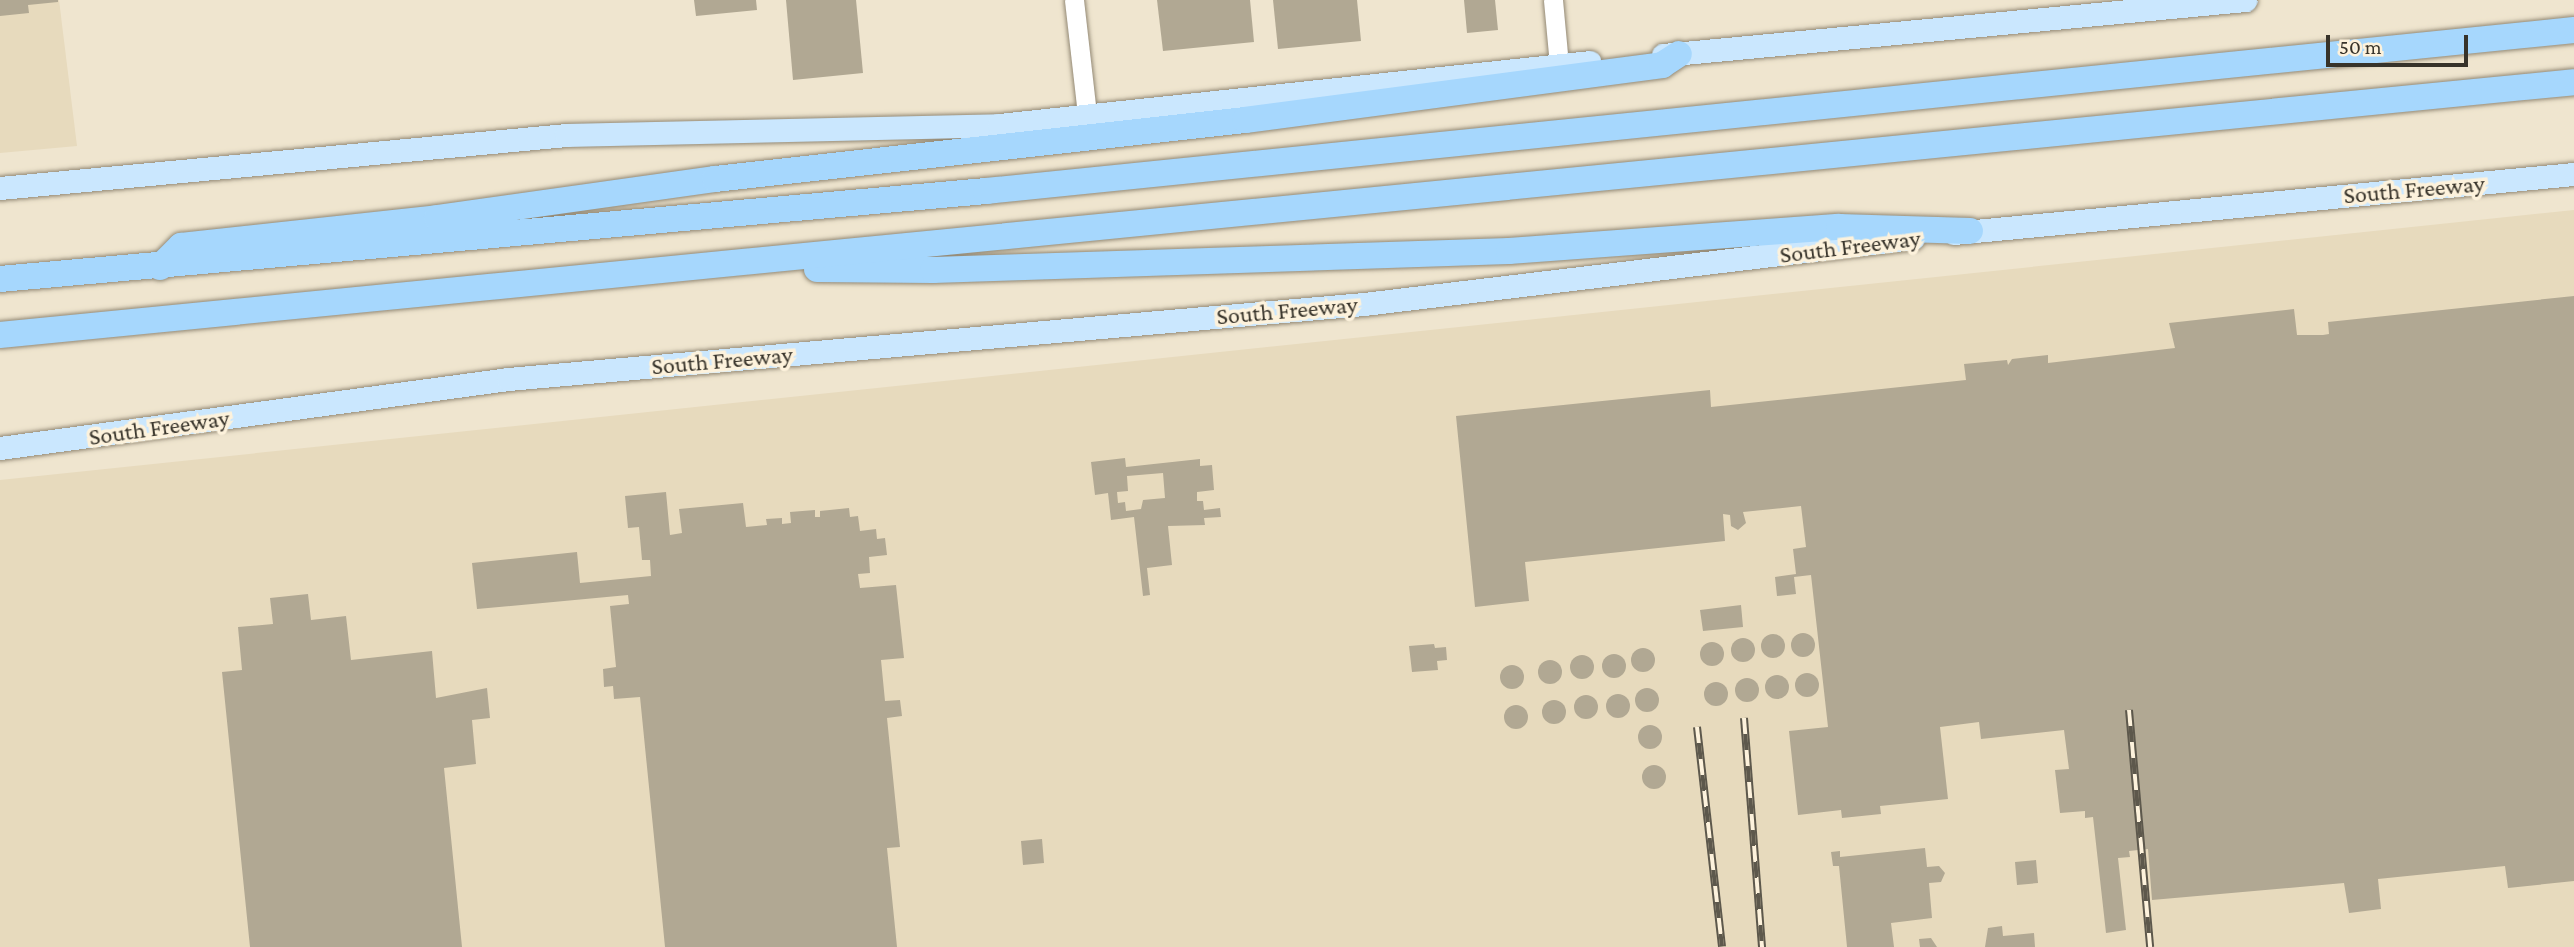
<!DOCTYPE html>
<style>
body{margin:0}
#map{position:relative;width:2574px;height:947px;overflow:hidden;background:#efe5cf;font-family:"Crimson Pro",serif}
div>[style]{position:absolute}
.built>*{inset:0;background:#e7dabd}
.building>*{inset:0;background:#b1a893}
.round{border-radius:50%}
.roads{filter:drop-shadow(0 0 2px #938975) drop-shadow(0 0 2px #938975)}
.minor>*{height:19px;margin:-9.5px;padding:0 9.5px;transform-origin:9.5px;border-radius:9.5px;background:#fff}
.major>*{height:23px;margin:-11.5px;padding:0 11.5px;transform-origin:11.5px;border-radius:11.5px;background:#cae7fe}
.highway>*{height:26px;margin:-13px;padding:0 13px;transform-origin:13px;border-radius:13px;background:#a6d7fd}
.rail>*{height:8px;margin-top:-4px;transform-origin:0;background:repeating-linear-gradient(90deg,#fdf2dc 0 16px,#5d584c 0 32px);box-sizing:border-box;border-block:2px solid #5d584c}
span{translate:-50% -50%;white-space:nowrap;text-align:center;line-height:1.15;-webkit-text-stroke:7px #fdf2dc;paint-order:stroke}
.street-label{font-size:24px;color:#37332a}
.scale{position:absolute;left:2326px;top:35px;width:142px;height:32px;box-sizing:border-box;border:4px solid #37332a;border-top:0;padding-left:9px;font-size:21px;line-height:24px;white-space:nowrap;color:#37332a;-webkit-text-stroke:5px #fdf2dc;paint-order:stroke}
</style>
<div id="map">
<div class="built">
<i style="clip-path:polygon(0 0,59px 0,77px 146px,0 153px)"></i>
<i style="clip-path:polygon(2574px 210px,2574px 947px,0 947px,0 480px)"></i>
</div>
<div class="building">
<i style="clip-path:polygon(0 0,58px 0,58px 2px,28px 5px,29px 13px,0 16px)"></i>
<i style="clip-path:polygon(694px 0,756px 0,757px 10px,696px 16px)"></i>
<i style="clip-path:polygon(786px 0,856px 0,863px 73px,793px 80px)"></i>
<i style="clip-path:polygon(1157px 0,1250px 0,1254px 42px,1163px 51px)"></i>
<i style="clip-path:polygon(1273px 0,1357px 0,1361px 41px,1278px 49px)"></i>
<i style="clip-path:polygon(1464px 0,1495px 0,1498px 30px,1467px 33px)"></i>
<i style="clip-path:polygon(2574px 296px,2574px 881px,2508px 888px,2505px 866px,2378px 879px,2381px 909px,2349px 913px,2344px 883px,2152px 900px,2148px 849px,2129px 851px,2130px 857px,2118px 858px,2126px 930px,2106px 933px,2093px 817px,2085px 818px,2085px 811px,2060px 813px,2055px 770px,2069px 769px,2064px 730px,1981px 739px,1979px 722px,1940px 727px,1948px 799px,1880px 806px,1881px 814px,1842px 818px,1841px 810px,1798px 815px,1789px 731px,1828px 727px,1811px 575px,1794px 577px,1796px 594px,1777px 596px,1775px 577px,1796px 574px,1793px 549px,1806px 547px,1801px 506px,1743px 512px,1746px 523px,1738px 530px,1731px 526px,1730px 515px,1723px 514px,1725px 541px,1525px 562px,1529px 601px,1475px 607px,1456px 416px,1710px 390px,1711px 407px,1966px 380px,1964px 364px,2007px 360px,2008px 365px,2012px 359px,2048px 355px,2048px 363px,2175px 348px,2169px 323px,2294px 309px,2297px 335px,2323px 335px,2329px 334px,2328px 322px)"></i>
<i style="clip-path:polygon(evenodd,1125px 458px,1126px 467px,1200px 459px,1200px 466px,1212px 465px,1214px 490px,1197px 492px,1197px 501px,1203px 501px,1204px 510px,1220px 508px,1221px 517px,1204px 518px,1205px 525px,1168px 526px,1172px 565px,1147px 568px,1150px 595px,1143px 596px,1134px 517px,1111px 520px,1108px 493px,1095px 495px,1091px 462px,1125px 458px,1163px 473px,1165px 498px,1143px 500px,1141px 509px,1126px 511px,1125px 502px,1118px 503px,1117px 492px,1128px 491px,1127px 476px,1163px 473px)"></i>
<i style="clip-path:polygon(666px 492px,670px 535px,682px 533px,679px 509px,743px 503px,746px 527px,767px 525px,766px 519px,782px 518px,782px 524px,791px 523px,790px 512px,815px 510px,815px 517px,820px 517px,820px 511px,849px 508px,850px 517px,858px 516px,860px 531px,876px 529px,877px 539px,885px 538px,887px 555px,869px 557px,870px 573px,858px 574px,860px 588px,896px 585px,904px 658px,881px 660px,885px 701px,900px 700px,902px 716px,887px 718px,900px 847px,887px 848px,897px 947px,665px 947px,640px 697px,614px 699px,613px 686px,604px 687px,603px 669px,616px 667px,610px 606px,629px 604px,628px 595px,477px 609px,472px 563px,577px 552px,580px 583px,651px 576px,650px 560px,642px 560px,639px 527px,628px 528px,625px 496px)"></i>
<i style="clip-path:polygon(308px 594px,311px 620px,346px 616px,351px 660px,432px 651px,436px 698px,487px 688px,490px 718px,472px 720px,476px 764px,444px 768px,462px 947px,250px 947px,222px 672px,242px 670px,238px 627px,273px 624px,270px 598px)"></i>
<i style="clip-path:polygon(1741px 605px,1743px 627px,1703px 631px,1700px 610px)"></i>
<i class="round" style="left:1791px;top:633px;width:24px;height:24px"></i>
<i class="round" style="left:1761px;top:634px;width:24px;height:24px"></i>
<i class="round" style="left:1731px;top:638px;width:24px;height:24px"></i>
<i class="round" style="left:1700px;top:642px;width:24px;height:24px"></i>
<i style="clip-path:polygon(1434px 644px,1435px 648px,1446px 647px,1447px 660px,1437px 661px,1438px 670px,1412px 672px,1409px 646px)"></i>
<i class="round" style="left:1631px;top:648px;width:24px;height:24px"></i>
<i class="round" style="left:1602px;top:654px;width:24px;height:24px"></i>
<i class="round" style="left:1570px;top:655px;width:24px;height:24px"></i>
<i class="round" style="left:1538px;top:660px;width:24px;height:24px"></i>
<i class="round" style="left:1500px;top:665px;width:24px;height:24px"></i>
<i class="round" style="left:1795px;top:673px;width:24px;height:24px"></i>
<i class="round" style="left:1765px;top:675px;width:24px;height:24px"></i>
<i class="round" style="left:1735px;top:678px;width:24px;height:24px"></i>
<i class="round" style="left:1704px;top:682px;width:24px;height:24px"></i>
<i class="round" style="left:1635px;top:688px;width:24px;height:24px"></i>
<i class="round" style="left:1606px;top:694px;width:24px;height:24px"></i>
<i class="round" style="left:1574px;top:695px;width:24px;height:24px"></i>
<i class="round" style="left:1542px;top:700px;width:24px;height:24px"></i>
<i class="round" style="left:1504px;top:705px;width:24px;height:24px"></i>
<i class="round" style="left:1638px;top:725px;width:24px;height:24px"></i>
<i class="round" style="left:1642px;top:765px;width:24px;height:24px"></i>
<i style="clip-path:polygon(1042px 839px,1044px 863px,1023px 865px,1021px 841px)"></i>
<i style="clip-path:polygon(1925px 848px,1927px 867px,1939px 866px,1945px 873px,1941px 882px,1929px 883px,1932px 918px,1891px 923px,1894px 947px,1847px 947px,1839px 866px,1833px 866px,1831px 852px,1840px 851px,1840px 857px)"></i>
<i style="clip-path:polygon(2036px 860px,2038px 883px,2017px 885px,2015px 862px)"></i>
<i style="clip-path:polygon(2002px 926px,2003px 936px,2034px 933px,2035px 947px,1985px 947px,1988px 928px)"></i>
<i style="clip-path:polygon(1931px 938px,1937px 947px,1920px 947px,1919px 939px)"></i>
</div>
<div class="roads">
<div class="minor">
<i style="left:1074px;top:0;width:115px;rotate:83.5deg"></i>
<i style="left:1553px;top:0;width:65px;rotate:84.7deg"></i>
</div>
<div class="major">
<i style="left:1663px;top:55px;width:585px;rotate:-5.4deg"></i>
<i style="left:0;top:188px;width:568px;rotate:-5.35deg"></i>
<i style="left:566px;top:135px;width:433px;rotate:-1.3deg"></i>
<i style="left:999px;top:125px;width:594px;rotate:-6.08deg"></i>
<i style="left:1954px;top:233px;width:623px;rotate:-5.44deg"></i>
<i style="left:0;top:448px;width:513px;rotate:-7.73deg"></i>
<i style="left:508px;top:379px;width:859px;rotate:-5.01deg"></i>
<i style="left:1364px;top:304px;width:553px;rotate:-6.86deg"></i>
</div>
<div class="highway">
<i style="left:160px;top:267px;width:30px;rotate:-45deg"></i>
<i style="left:181px;top:246px;width:258px;rotate:-6.2deg"></i>
<i style="left:437px;top:218px;width:281px;rotate:-8deg"></i>
<i style="left:715px;top:179px;width:533px;rotate:-6.35deg"></i>
<i style="left:1245px;top:120px;width:421px;rotate:-7.5deg"></i>
<i style="left:1662px;top:65px;width:20px;rotate:-33deg"></i>
<i style="left:817px;top:269px;width:116px;rotate:0.5deg"></i>
<i style="left:933px;top:270px;width:576px;rotate:-1.89deg"></i>
<i style="left:1509px;top:251px;width:331px;rotate:-4.2deg"></i>
<i style="left:1839px;top:227px;width:131px;rotate:1.7deg"></i>
<i style="left:0;top:279px;width:990px;rotate:-5.1deg"></i>
<i style="left:986px;top:191px;width:1596px;rotate:-5.79deg"></i>
<i style="left:0;top:335px;width:2586px;rotate:-5.61deg"></i>
</div>
</div>
<div class="rail">
<i style="left:2129px;top:710px;width:238px;rotate:84.9deg"></i>
<i style="left:1744px;top:718px;width:230px;rotate:85.5deg"></i>
<i style="left:1697px;top:727px;width:221px;rotate:83.5deg"></i>
</div>
<div class="street-label">
<span style="left:2414px;top:189px;rotate:-5deg">South Freeway</span>
<span style="left:1850px;top:246px;rotate:-7deg">South Freeway</span>
<span style="left:1287px;top:310px;rotate:-5deg">South Freeway</span>
<span style="left:722px;top:360px;rotate:-5deg">South Freeway</span>
<span style="left:159px;top:427px;rotate:-8deg">South Freeway</span>
</div>
<div class="scale">50 m</div>
</div>
